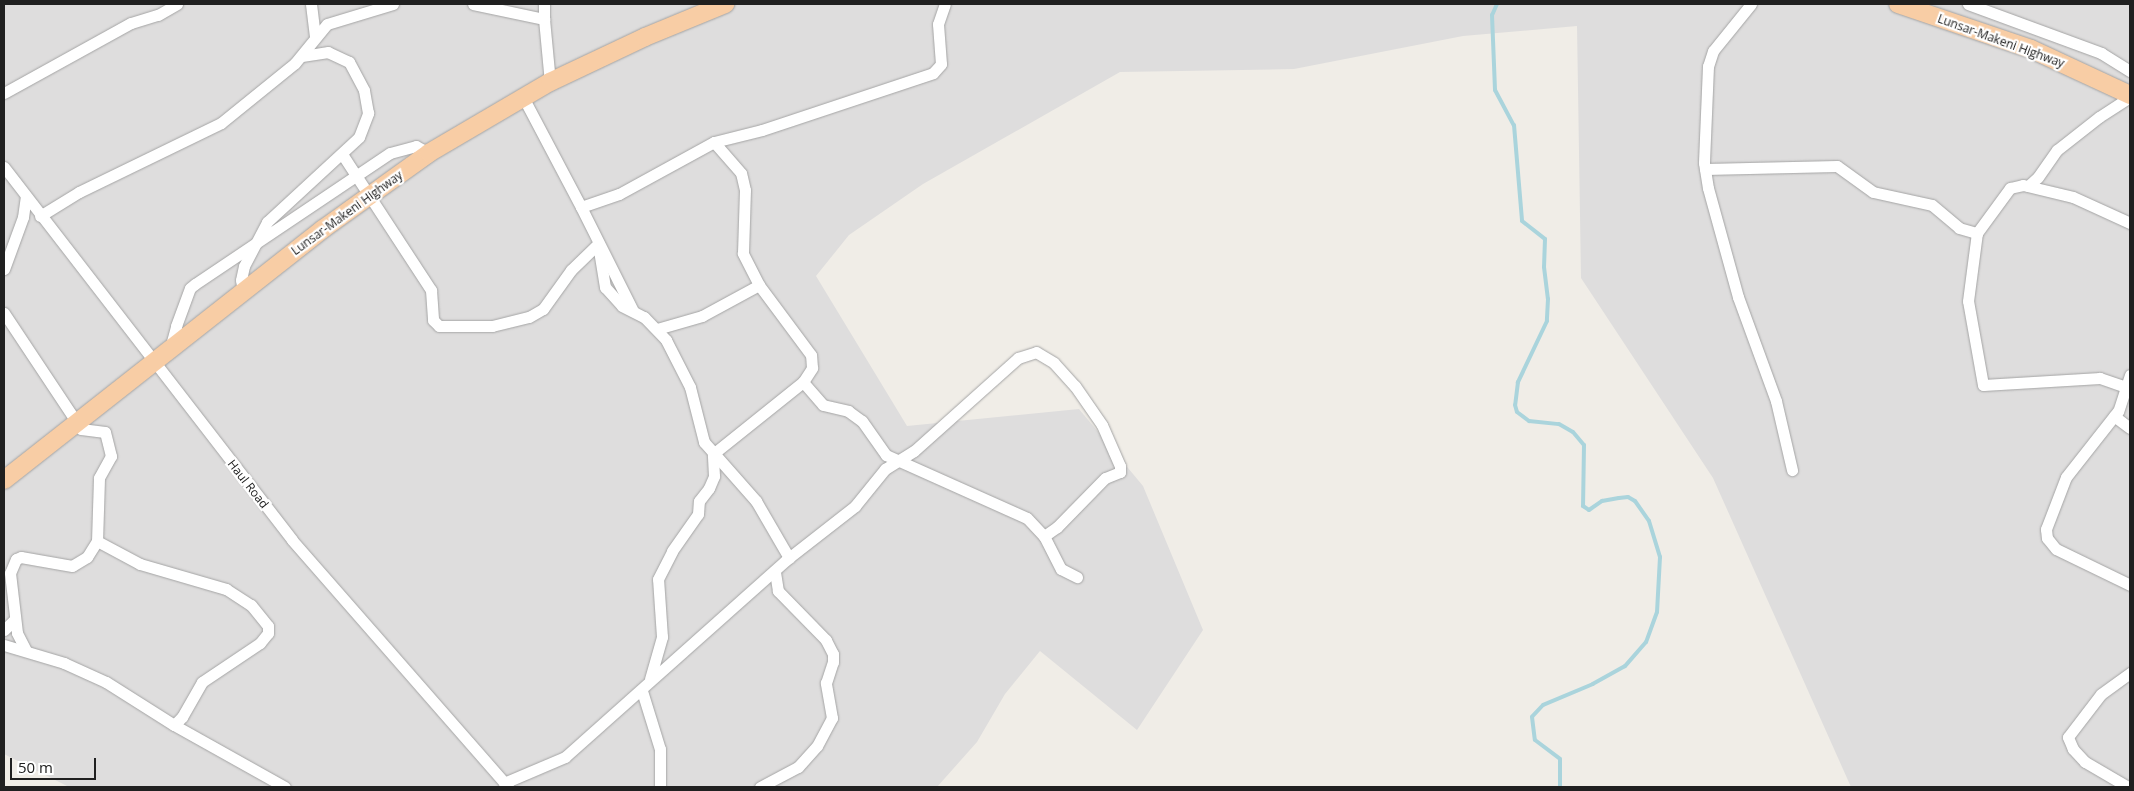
<!DOCTYPE html>
<style>
body{margin:0}
#map{position:relative;width:2134px;height:791px;overflow:hidden;background:#f0ede7;font-family:"Open Sans",sans-serif}
div>[style]{position:absolute}
.residential>*{inset:0;background:#dedddd}
.stream>*{height:4px;margin:-2px;padding:0 2px;transform-origin:2px;border-radius:2px;background:#aad4dc}
.roads{filter:drop-shadow(0 0 1px #a4a4a4) drop-shadow(0 0 1px #a4a4a4)}
.street>*{height:11px;margin:-5.5px;padding:0 5.5px;transform-origin:5.5px;border-radius:5.5px;background:#fff}
.primary>*{height:18px;margin:-9px;padding:0 9px;transform-origin:9px;border-radius:9px;background:#f8cda5}
span{translate:-50% -50%;white-space:nowrap;text-align:center;line-height:1.15;-webkit-text-stroke:4.5px #fff;paint-order:stroke}
.street-label{font-size:12px;color:#202020}
.frame{position:absolute;inset:0;border:5px solid #202020;pointer-events:none}
.scale{position:absolute;left:10px;top:758px;width:86px;height:22px;box-sizing:border-box;border:2px solid #202020;border-top:0;padding-left:6px;font-size:15px;line-height:18px;white-space:nowrap;color:#202020;-webkit-text-stroke:4px #fff;paint-order:stroke}
</style>
<div id="map">
<div class="residential">
<i style="clip-path:polygon(4px 4px,2130px 4px,2130px 787px,1851px 787px,1713px 478px,1581px 278px,1577px 26px,1463px 36px,1294px 69px,1120px 72px,923px 184px,849px 235px,816px 276px,907px 426px,1079px 409px,1143px 486px,1203px 630px,1137px 730px,1040px 651px,1005px 694px,977px 742px,937px 787px,69px 787px,4px 754px)"></i>
</div>
<div class="stream">
<i style="left:1497px;top:4px;width:12px;rotate:114deg"></i>
<i style="left:1492px;top:15px;width:75px;rotate:87.7deg"></i>
<i style="left:1495px;top:90px;width:40px;rotate:62deg"></i>
<i style="left:1514px;top:125px;width:96px;rotate:85.2deg"></i>
<i style="left:1522px;top:221px;width:29px;rotate:38deg"></i>
<i style="left:1545px;top:239px;width:28px;rotate:92deg"></i>
<i style="left:1544px;top:267px;width:32px;rotate:83deg"></i>
<i style="left:1548px;top:299px;width:22px;rotate:93deg"></i>
<i style="left:1547px;top:321px;width:68px;rotate:115.4deg"></i>
<i style="left:1518px;top:382px;width:23px;rotate:97deg"></i>
<i style="left:1515px;top:405px;width:7px;rotate:74deg"></i>
<i style="left:1517px;top:412px;width:15px;rotate:37deg"></i>
<i style="left:1529px;top:421px;width:30px;rotate:6deg"></i>
<i style="left:1559px;top:424px;width:16px;rotate:30deg"></i>
<i style="left:1573px;top:432px;width:17px;rotate:50deg"></i>
<i style="left:1584px;top:445px;width:61px;rotate:90.9deg"></i>
<i style="left:1583px;top:506px;width:7px;rotate:34deg"></i>
<i style="left:1589px;top:510px;width:16px;rotate:-35deg"></i>
<i style="left:1602px;top:501px;width:17px;rotate:-10deg"></i>
<i style="left:1619px;top:498px;width:9px;rotate:-6deg"></i>
<i style="left:1628px;top:497px;width:8px;rotate:30deg"></i>
<i style="left:1635px;top:501px;width:24px;rotate:55deg"></i>
<i style="left:1649px;top:521px;width:38px;rotate:73deg"></i>
<i style="left:1660px;top:557px;width:55px;rotate:93.1deg"></i>
<i style="left:1657px;top:612px;width:32px;rotate:110deg"></i>
<i style="left:1646px;top:642px;width:32px;rotate:131deg"></i>
<i style="left:1625px;top:666px;width:37px;rotate:151deg"></i>
<i style="left:1593px;top:684px;width:54px;rotate:157.2deg"></i>
<i style="left:1543px;top:705px;width:16px;rotate:133deg"></i>
<i style="left:1532px;top:717px;width:23px;rotate:83deg"></i>
<i style="left:1535px;top:740px;width:31px;rotate:37deg"></i>
<i style="left:1560px;top:759px;width:28px;rotate:90deg"></i>
</div>
<div class="roads">
<div class="street">
<i style="left:311px;top:4px;width:33px;rotate:83deg"></i>
<i style="left:473px;top:4px;width:73px;rotate:11.9deg"></i>
<i style="left:544px;top:19px;width:63px;rotate:84.6deg"></i>
<i style="left:544px;top:4px;width:15px;rotate:90deg"></i>
<i style="left:1751px;top:4px;width:60px;rotate:129deg"></i>
<i style="left:1713px;top:51px;width:16px;rotate:108deg"></i>
<i style="left:1708px;top:66px;width:97px;rotate:92.4deg"></i>
<i style="left:1704px;top:163px;width:25px;rotate:81deg"></i>
<i style="left:1708px;top:188px;width:113px;rotate:74.6deg"></i>
<i style="left:1738px;top:297px;width:111px;rotate:69.9deg"></i>
<i style="left:1776px;top:401px;width:71px;rotate:76.9deg"></i>
<i style="left:1968px;top:4px;width:142px;rotate:20.2deg"></i>
<i style="left:2101px;top:53px;width:34px;rotate:32deg"></i>
<i style="left:4px;top:93px;width:145px;rotate:-28.9deg"></i>
<i style="left:131px;top:23px;width:28px;rotate:-17deg"></i>
<i style="left:158px;top:15px;width:22px;rotate:-30deg"></i>
<i style="left:523px;top:97px;width:124px;rotate:62.2deg"></i>
<i style="left:581px;top:207px;width:40px;rotate:-18.9deg"></i>
<i style="left:619px;top:194px;width:108px;rotate:-28.7deg"></i>
<i style="left:714px;top:142px;width:49px;rotate:-14deg"></i>
<i style="left:762px;top:130px;width:180px;rotate:-18.4deg"></i>
<i style="left:933px;top:73px;width:12px;rotate:-48deg"></i>
<i style="left:941px;top:64px;width:40px;rotate:-94.3deg"></i>
<i style="left:938px;top:24px;width:21px;rotate:-71deg"></i>
<i style="left:342px;top:154px;width:163px;rotate:56.8deg"></i>
<i style="left:431px;top:290px;width:30px;rotate:86deg"></i>
<i style="left:433px;top:320px;width:8px;rotate:45deg"></i>
<i style="left:439px;top:326px;width:53px"></i>
<i style="left:492px;top:326px;width:38px;rotate:-14deg"></i>
<i style="left:529px;top:317px;width:16px;rotate:-30deg"></i>
<i style="left:543px;top:309px;width:48px;rotate:-54.3deg"></i>
<i style="left:571px;top:270px;width:37px;rotate:-44deg"></i>
<i style="left:4px;top:167px;width:471px;rotate:52.3deg"></i>
<i style="left:292px;top:540px;width:328px;rotate:48.8deg"></i>
<i style="left:1705px;top:169px;width:132px;rotate:-1.3deg"></i>
<i style="left:1837px;top:166px;width:44px;rotate:35.8deg"></i>
<i style="left:1873px;top:192px;width:60px;rotate:12.4deg"></i>
<i style="left:1932px;top:205px;width:35px;rotate:40deg"></i>
<i style="left:1959px;top:228px;width:19px;rotate:16deg"></i>
<i style="left:2028px;top:186px;width:13px;rotate:-42deg"></i>
<i style="left:2038px;top:177px;width:33px;rotate:-55deg"></i>
<i style="left:2057px;top:150px;width:53px;rotate:-38.2deg"></i>
<i style="left:2099px;top:117px;width:37px;rotate:-33deg"></i>
<i style="left:581px;top:207px;width:116px;rotate:63.4deg"></i>
<i style="left:40px;top:216px;width:46px;rotate:-31.6deg"></i>
<i style="left:79px;top:192px;width:158px;rotate:-25.9deg"></i>
<i style="left:221px;top:123px;width:95px;rotate:-39deg"></i>
<i style="left:295px;top:63px;width:50px;rotate:-50.6deg"></i>
<i style="left:327px;top:24px;width:69px;rotate:-16.9deg"></i>
<i style="left:598px;top:244px;width:44px;rotate:80.8deg"></i>
<i style="left:605px;top:287px;width:25px;rotate:48deg"></i>
<i style="left:622px;top:306px;width:25px;rotate:27deg"></i>
<i style="left:644px;top:317px;width:32px;rotate:46deg"></i>
<i style="left:666px;top:340px;width:53px;rotate:62.9deg"></i>
<i style="left:690px;top:387px;width:57px;rotate:75.7deg"></i>
<i style="left:704px;top:442px;width:79px;rotate:48.6deg"></i>
<i style="left:756px;top:501px;width:66px;rotate:59.9deg"></i>
<i style="left:4px;top:269px;width:55px;rotate:-69.9deg"></i>
<i style="left:23px;top:217px;width:21px;rotate:-82deg"></i>
<i style="left:243px;top:291px;width:11px;rotate:-100deg"></i>
<i style="left:241px;top:280px;width:14px;rotate:-78deg"></i>
<i style="left:244px;top:266px;width:50px;rotate:-62.4deg"></i>
<i style="left:267px;top:222px;width:125px;rotate:-42.7deg"></i>
<i style="left:359px;top:137px;width:26px;rotate:-69deg"></i>
<i style="left:368px;top:113px;width:23px;rotate:-100deg"></i>
<i style="left:364px;top:90px;width:32px;rotate:-118deg"></i>
<i style="left:349px;top:62px;width:23px;rotate:-155deg"></i>
<i style="left:328px;top:52px;width:25px;rotate:171deg"></i>
<i style="left:4px;top:313px;width:139px;rotate:56.4deg"></i>
<i style="left:81px;top:429px;width:24px;rotate:7deg"></i>
<i style="left:105px;top:432px;width:25px;rotate:76deg"></i>
<i style="left:111px;top:456px;width:25px;rotate:119deg"></i>
<i style="left:99px;top:478px;width:63px;rotate:91.8deg"></i>
<i style="left:97px;top:541px;width:19px;rotate:122deg"></i>
<i style="left:87px;top:557px;width:17px;rotate:149deg"></i>
<i style="left:72px;top:566px;width:52px;rotate:-170deg"></i>
<i style="left:21px;top:557px;width:5px;rotate:158deg"></i>
<i style="left:16px;top:559px;width:15px;rotate:113deg"></i>
<i style="left:10px;top:573px;width:60px;rotate:83.3deg"></i>
<i style="left:17px;top:633px;width:20px;rotate:63deg"></i>
<i style="left:657px;top:329px;width:47px;rotate:-16.1deg"></i>
<i style="left:702px;top:316px;width:65px;rotate:-28.5deg"></i>
<i style="left:759px;top:285px;width:36px;rotate:-117deg"></i>
<i style="left:743px;top:253px;width:63px;rotate:-88.2deg"></i>
<i style="left:745px;top:190px;width:17px;rotate:-103deg"></i>
<i style="left:741px;top:173px;width:41px;rotate:-131.1deg"></i>
<i style="left:170px;top:349px;width:24px;rotate:-75deg"></i>
<i style="left:176px;top:326px;width:40px;rotate:-69.8deg"></i>
<i style="left:190px;top:288px;width:6px;rotate:-39deg"></i>
<i style="left:195px;top:284px;width:235px;rotate:-33.9deg"></i>
<i style="left:390px;top:153px;width:27px;rotate:-15deg"></i>
<i style="left:416px;top:146px;width:15px;rotate:28deg"></i>
<i style="left:2130px;top:375px;width:38px;rotate:108deg"></i>
<i style="left:2118px;top:411px;width:84px;rotate:128.2deg"></i>
<i style="left:2066px;top:477px;width:56px;rotate:111deg"></i>
<i style="left:2046px;top:529px;width:9px;rotate:84deg"></i>
<i style="left:2047px;top:538px;width:14px;rotate:51deg"></i>
<i style="left:2056px;top:549px;width:82px;rotate:25.9deg"></i>
<i style="left:803px;top:382px;width:30px;rotate:49deg"></i>
<i style="left:823px;top:405px;width:26px;rotate:13deg"></i>
<i style="left:848px;top:411px;width:17px;rotate:36deg"></i>
<i style="left:862px;top:421px;width:42px;rotate:54.8deg"></i>
<i style="left:886px;top:455px;width:154px;rotate:24.1deg"></i>
<i style="left:1027px;top:518px;width:25px;rotate:47deg"></i>
<i style="left:1044px;top:536px;width:37px;rotate:63deg"></i>
<i style="left:1061px;top:569px;width:18px;rotate:27deg"></i>
<i style="left:2126px;top:387px;width:28px;rotate:-161deg"></i>
<i style="left:2100px;top:378px;width:117px;rotate:176.6deg"></i>
<i style="left:1983px;top:385px;width:85px;rotate:-100.1deg"></i>
<i style="left:1968px;top:301px;width:69px;rotate:-82.5deg"></i>
<i style="left:1977px;top:233px;width:56px;rotate:-53.7deg"></i>
<i style="left:2010px;top:188px;width:13px;rotate:-13deg"></i>
<i style="left:2023px;top:185px;width:51px;rotate:13.5deg"></i>
<i style="left:2073px;top:197px;width:63px;rotate:24.5deg"></i>
<i style="left:2114px;top:416px;width:20px;rotate:37deg"></i>
<i style="left:97px;top:541px;width:49px;rotate:28.1deg"></i>
<i style="left:140px;top:564px;width:90px;rotate:16.2deg"></i>
<i style="left:226px;top:589px;width:30px;rotate:33deg"></i>
<i style="left:251px;top:605px;width:27px;rotate:51deg"></i>
<i style="left:268px;top:626px;width:7px;rotate:90deg"></i>
<i style="left:268px;top:633px;width:13px;rotate:129deg"></i>
<i style="left:260px;top:643px;width:70px;rotate:146.1deg"></i>
<i style="left:202px;top:682px;width:40px;rotate:119.7deg"></i>
<i style="left:182px;top:717px;width:11px;rotate:135deg"></i>
<i style="left:4px;top:630px;width:14px;rotate:-45deg"></i>
<i style="left:4px;top:645px;width:63px;rotate:16.7deg"></i>
<i style="left:64px;top:663px;width:46px;rotate:24.3deg"></i>
<i style="left:106px;top:682px;width:80px;rotate:32.3deg"></i>
<i style="left:174px;top:725px;width:127px;rotate:29.2deg"></i>
<i style="left:650px;top:679px;width:44px;rotate:-74.1deg"></i>
<i style="left:662px;top:637px;width:58px;rotate:-93.9deg"></i>
<i style="left:658px;top:579px;width:31px;rotate:-63deg"></i>
<i style="left:672px;top:551px;width:45px;rotate:-54.9deg"></i>
<i style="left:698px;top:514px;width:13px;rotate:-86deg"></i>
<i style="left:699px;top:501px;width:16px;rotate:-52deg"></i>
<i style="left:709px;top:488px;width:13px;rotate:-67deg"></i>
<i style="left:714px;top:476px;width:22px;rotate:-93deg"></i>
<i style="left:713px;top:454px;width:115px;rotate:-38.7deg"></i>
<i style="left:803px;top:382px;width:17px;rotate:-57deg"></i>
<i style="left:812px;top:368px;width:13px;rotate:-94deg"></i>
<i style="left:811px;top:355px;width:87px;rotate:-126.6deg"></i>
<i style="left:642px;top:691px;width:61px;rotate:72.8deg"></i>
<i style="left:660px;top:749px;width:38px;rotate:90deg"></i>
<i style="left:504px;top:783px;width:66px;rotate:-23.1deg"></i>
<i style="left:565px;top:757px;width:296px;rotate:-41.7deg"></i>
<i style="left:786px;top:560px;width:88px;rotate:-38deg"></i>
<i style="left:855px;top:506px;width:48px;rotate:-51deg"></i>
<i style="left:885px;top:469px;width:34px;rotate:-32deg"></i>
<i style="left:914px;top:451px;width:140px;rotate:-41.8deg"></i>
<i style="left:1018px;top:358px;width:19px;rotate:-18deg"></i>
<i style="left:1036px;top:352px;width:21px;rotate:31deg"></i>
<i style="left:1054px;top:363px;width:31px;rotate:48deg"></i>
<i style="left:1075px;top:386px;width:47px;rotate:55.3deg"></i>
<i style="left:1102px;top:425px;width:45px;rotate:66.3deg"></i>
<i style="left:1120px;top:466px;width:6px;rotate:90deg"></i>
<i style="left:1120px;top:472px;width:16px;rotate:158deg"></i>
<i style="left:1105px;top:478px;width:69px;rotate:134.4deg"></i>
<i style="left:1057px;top:527px;width:16px;rotate:145deg"></i>
<i style="left:760px;top:787px;width:43px;rotate:-27.8deg"></i>
<i style="left:798px;top:767px;width:28px;rotate:-48deg"></i>
<i style="left:817px;top:746px;width:32px;rotate:-62deg"></i>
<i style="left:832px;top:718px;width:36px;rotate:-100deg"></i>
<i style="left:826px;top:683px;width:22px;rotate:-72deg"></i>
<i style="left:833px;top:662px;width:8px;rotate:-90deg"></i>
<i style="left:833px;top:654px;width:16px;rotate:-117deg"></i>
<i style="left:826px;top:640px;width:69px;rotate:-134.4deg"></i>
<i style="left:778px;top:591px;width:20px;rotate:-99deg"></i>
<i style="left:2128px;top:787px;width:50px;rotate:-149.8deg"></i>
<i style="left:2085px;top:762px;width:18px;rotate:-133deg"></i>
<i style="left:2073px;top:749px;width:13px;rotate:-113deg"></i>
<i style="left:2068px;top:737px;width:54px;rotate:-52.5deg"></i>
<i style="left:2101px;top:694px;width:36px;rotate:-36deg"></i>
</div>
<div class="primary">
<i style="left:1898px;top:4px;width:140px;rotate:18.7deg"></i>
<i style="left:2031px;top:49px;width:109px;rotate:24.9deg"></i>
<i style="left:4px;top:480px;width:406px;rotate:-38.2deg"></i>
<i style="left:323px;top:229px;width:130px;rotate:-35.6deg"></i>
<i style="left:429px;top:153px;width:140px;rotate:-30.4deg"></i>
<i style="left:550px;top:82px;width:105px;rotate:-25.3deg"></i>
<i style="left:645px;top:37px;width:87px;rotate:-22.4deg"></i>
</div>
</div>
<div class="street-label">
<span style="left:2001px;top:41px;rotate:20deg">Lunsar-Makeni Highway</span>
<span style="left:347px;top:213px;rotate:-36deg">Lunsar-Makeni Highway</span>
<span style="left:248px;top:484px;rotate:52deg">Haul Road</span>
</div>
<div class="frame"></div>
<div class="scale">50 m</div>
</div>
